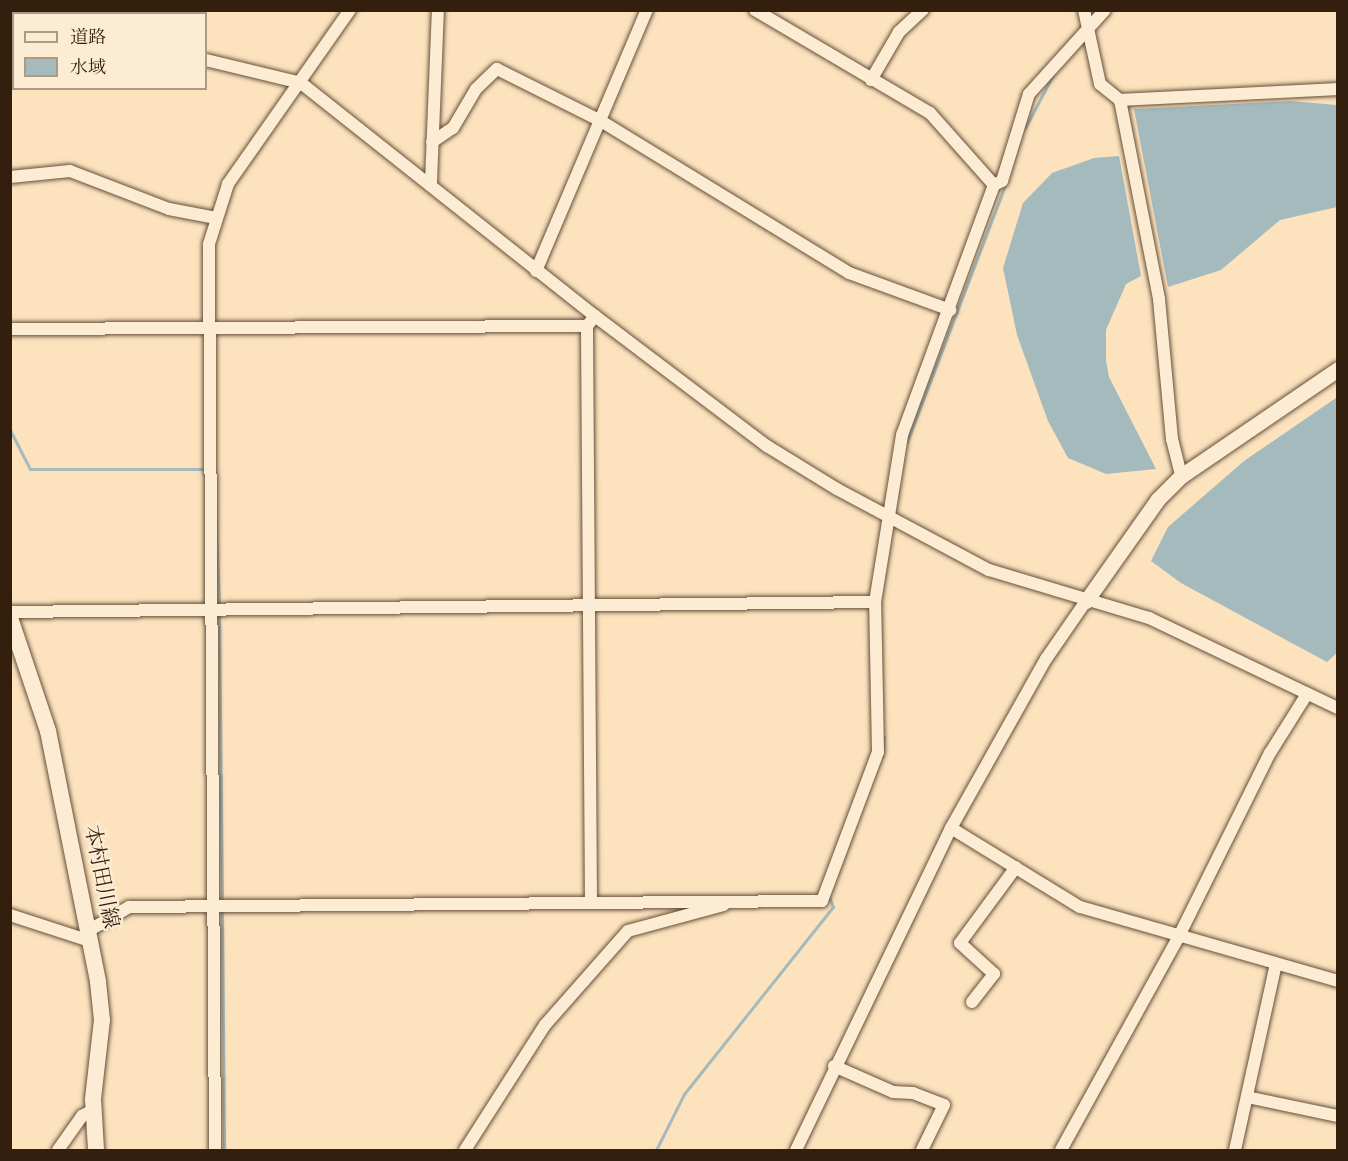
<!DOCTYPE html>
<meta charset="utf-8">
<style>
body{margin:0}
#map{position:relative;width:1348px;height:1161px;overflow:hidden;background:#fce2bd;font-family:"Sorts Mill Goudy","Noto Serif JP",serif}
div>[style]{position:absolute}
.water>*{inset:0;background:#a5babc}
.stream>*{height:3px;margin:-1.5px;padding:0 1.5px;transform-origin:1.5px;border-radius:1.5px;background:#a5babc}
.roads{filter:drop-shadow(0 0 2px #664f3a) drop-shadow(0 0 2px #664f3a)}
.minor>*{height:12px;margin:-6px;padding:0 6px;transform-origin:6px;border-radius:6px;background:#fdecd4}
.tertiary>*{height:15px;margin:-7.5px;padding:0 7.5px;transform-origin:7.5px;border-radius:7.5px;background:#fdecd4}
.secondary>*{height:16px;margin:-8px;padding:0 8px;transform-origin:8px;border-radius:8px;background:#fdecd4}
span{translate:-50% -50%;white-space:nowrap;text-align:center;line-height:1.15;-webkit-text-stroke:4.5px #fdecd4;paint-order:stroke}
.street-label{font-size:21px;color:#341e0e}
.frame{position:absolute;inset:0;border:12px solid #341e0e;pointer-events:none}
.legend{position:absolute;left:12px;top:12px;width:195px;height:78px;box-sizing:border-box;background:#fdecd4;border:2px solid #ad9a85;margin:0;padding:8px 10px;list-style:none;font-size:18px;color:#341e0e}
.legend li{display:flex;align-items:center;gap:12px;height:30px}
.legend b{width:30px;border:2px solid #ad9a85}
</style>
<div id="map">
<div class="water">
<i style="clip-path:polygon(1291px 101px,1337px 105px,1337px 207px,1280px 220px,1221px 270px,1168px 287px,1134px 109px)"></i>
<i style="clip-path:polygon(1119px 156px,1141px 276px,1126px 284px,1106px 330px,1106px 360px,1109px 377px,1156px 469px,1106px 474px,1068px 458px,1048px 421px,1017px 335px,1003px 268px,1023px 203px,1052px 173px,1094px 158px)"></i>
<i style="clip-path:polygon(1336px 398px,1338px 652px,1327px 662px,1181px 583px,1151px 561px,1168px 527px,1244px 461px)"></i>
</div>
<div class="stream">
<i style="left:1025px;top:128px;width:60px;rotate:-62.2deg"></i>
<i style="left:10px;top:430px;width:44px;rotate:62.9deg"></i>
<i style="left:30px;top:469px;width:178px"></i>
<i style="left:907px;top:442px;width:275px;rotate:-69.1deg"></i>
<i style="left:214px;top:469px;width:137px;rotate:87.9deg"></i>
<i style="left:219px;top:612px;width:291px;rotate:89.4deg"></i>
<i style="left:882px;top:757px;width:20px;rotate:-84deg"></i>
<i style="left:222px;top:909px;width:241px;rotate:89.5deg"></i>
<i style="left:656px;top:1150px;width:63px;rotate:-63.4deg"></i>
<i style="left:684px;top:1094px;width:239px;rotate:-51.5deg"></i>
<i style="left:833px;top:907px;width:14px;rotate:-111deg"></i>
</div>
<div class="roads">
<div class="minor">
<i style="left:755px;top:10px;width:203px;rotate:30.5deg"></i>
<i style="left:930px;top:113px;width:96px;rotate:48.4deg"></i>
<i style="left:1084px;top:10px;width:76px;rotate:77.8deg"></i>
<i style="left:1100px;top:84px;width:26px;rotate:39deg"></i>
<i style="left:1120px;top:100px;width:203px;rotate:78.9deg"></i>
<i style="left:1159px;top:299px;width:141px;rotate:84.7deg"></i>
<i style="left:1172px;top:439px;width:38px;rotate:76deg"></i>
<i style="left:148px;top:14px;width:5px;rotate:-53deg"></i>
<i style="left:10px;top:38px;width:4px;rotate:14deg"></i>
<i style="left:206px;top:60px;width:98px;rotate:13.6deg"></i>
<i style="left:301px;top:83px;width:375px;rotate:38.4deg"></i>
<i style="left:595px;top:316px;width:216px;rotate:37.1deg"></i>
<i style="left:767px;top:446px;width:82px;rotate:31.6deg"></i>
<i style="left:837px;top:489px;width:172px;rotate:28.1deg"></i>
<i style="left:989px;top:570px;width:167px;rotate:16.7deg"></i>
<i style="left:1149px;top:618px;width:209px;rotate:25.5deg"></i>
<i style="left:871px;top:80px;width:56px;rotate:-59.7deg"></i>
<i style="left:899px;top:32px;width:33px;rotate:-43deg"></i>
<i style="left:1120px;top:100px;width:218px;rotate:-2.9deg"></i>
<i style="left:432px;top:142px;width:25px;rotate:-34deg"></i>
<i style="left:453px;top:128px;width:45px;rotate:-59.5deg"></i>
<i style="left:476px;top:89px;width:29px;rotate:-44deg"></i>
<i style="left:497px;top:69px;width:116px;rotate:26.6deg"></i>
<i style="left:601px;top:121px;width:291px;rotate:31.5deg"></i>
<i style="left:849px;top:273px;width:108px;rotate:20.1deg"></i>
<i style="left:10px;top:177px;width:60px;rotate:-5.7deg"></i>
<i style="left:70px;top:171px;width:106px;rotate:21deg"></i>
<i style="left:169px;top:209px;width:48px;rotate:10.8deg"></i>
<i style="left:431px;top:182px;width:172px;rotate:-87.7deg"></i>
<i style="left:536px;top:271px;width:284px;rotate:-67deg"></i>
<i style="left:10px;top:329px;width:577px;rotate:-0.3deg"></i>
<i style="left:10px;top:612px;width:865px;rotate:-0.66deg"></i>
<i style="left:951px;top:828px;width:151px;rotate:31.5deg"></i>
<i style="left:1080px;top:907px;width:268px;rotate:16deg"></i>
<i style="left:591px;top:903px;width:577px;rotate:-90.4deg"></i>
<i style="left:587px;top:326px;width:13px;rotate:-51deg"></i>
<i style="left:10px;top:915px;width:84px;rotate:18deg"></i>
<i style="left:88px;top:931px;width:48px;rotate:-30.3deg"></i>
<i style="left:129px;top:907px;width:693px;rotate:-0.5deg"></i>
<i style="left:822px;top:901px;width:159px;rotate:-69.4deg"></i>
<i style="left:878px;top:752px;width:150px;rotate:-91.1deg"></i>
<i style="left:875px;top:602px;width:169px;rotate:-80.8deg"></i>
<i style="left:902px;top:435px;width:266px;rotate:-69.8deg"></i>
<i style="left:994px;top:185px;width:9px;rotate:-27deg"></i>
<i style="left:1002px;top:181px;width:91px;rotate:-72.8deg"></i>
<i style="left:1029px;top:94px;width:113px;rotate:-47.9deg"></i>
<i style="left:972px;top:1002px;width:36px;rotate:-52deg"></i>
<i style="left:994px;top:974px;width:46px;rotate:-137.6deg"></i>
<i style="left:960px;top:943px;width:94px;rotate:-53.6deg"></i>
<i style="left:834px;top:1066px;width:64px;rotate:23.8deg"></i>
<i style="left:893px;top:1092px;width:20px;rotate:3deg"></i>
<i style="left:913px;top:1093px;width:33px;rotate:21deg"></i>
<i style="left:944px;top:1105px;width:50px;rotate:116.1deg"></i>
<i style="left:1247px;top:1097px;width:93px;rotate:11.8deg"></i>
<i style="left:58px;top:1150px;width:42px;rotate:-54.8deg"></i>
<i style="left:82px;top:1116px;width:13px;rotate:-29deg"></i>
<i style="left:215px;top:1150px;width:906px;rotate:-90.38deg"></i>
<i style="left:209px;top:244px;width:63px;rotate:-72.4deg"></i>
<i style="left:228px;top:184px;width:213px;rotate:-55deg"></i>
<i style="left:465px;top:1150px;width:148px;rotate:-57.4deg"></i>
<i style="left:545px;top:1025px;width:125px;rotate:-48.6deg"></i>
<i style="left:628px;top:931px;width:99px;rotate:-15.2deg"></i>
<i style="left:796px;top:1150px;width:357px;rotate:-64.3deg"></i>
<i style="left:951px;top:828px;width:194px;rotate:-60.7deg"></i>
<i style="left:1046px;top:659px;width:70px;rotate:-55.4deg"></i>
<i style="left:1061px;top:1150px;width:247px;rotate:-61.1deg"></i>
<i style="left:1180px;top:934px;width:202px;rotate:-63.6deg"></i>
<i style="left:1270px;top:753px;width:70px;rotate:-57.9deg"></i>
<i style="left:1235px;top:1150px;width:191px;rotate:-77.6deg"></i>
</div>
<div class="tertiary">
<i style="left:1086px;top:601px;width:125px;rotate:-54.8deg"></i>
<i style="left:1158px;top:499px;width:33px;rotate:-45deg"></i>
<i style="left:1181px;top:476px;width:190px;rotate:-34.3deg"></i>
</div>
<div class="secondary">
<i style="left:10px;top:618px;width:119px;rotate:71.4deg"></i>
<i style="left:48px;top:731px;width:256px;rotate:78.7deg"></i>
<i style="left:98px;top:982px;width:38px;rotate:84deg"></i>
<i style="left:102px;top:1020px;width:80px;rotate:96.5deg"></i>
<i style="left:93px;top:1099px;width:51px;rotate:86.6deg"></i>
</div>
</div>
<div class="street-label">
<span style="left:100px;top:877px;rotate:79deg">本村田川線</span>
</div>
<div class="frame"></div>
<ul class="legend">
<li><b style="height:8px;background:#fdecd4"></b>道路</li>
<li><b style="height:16px;background:#a5babc"></b>水域</li>
</ul>
</div>
